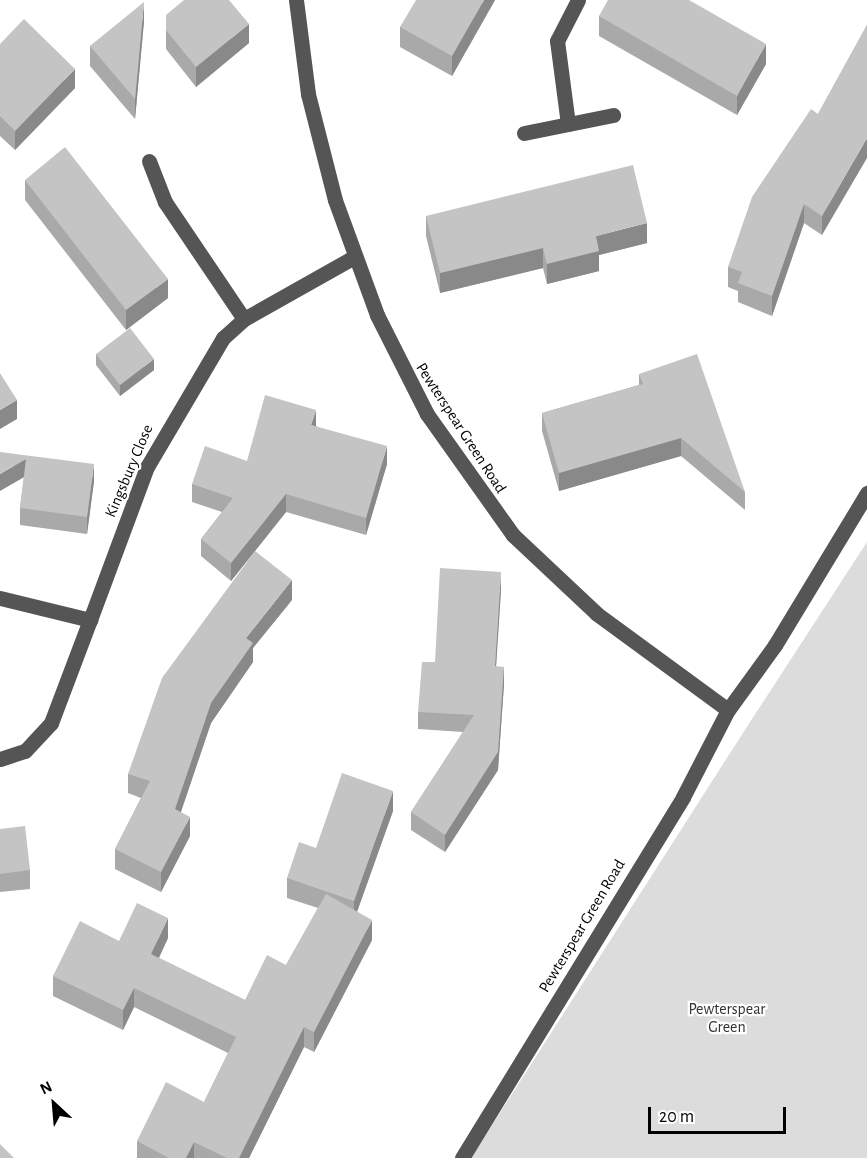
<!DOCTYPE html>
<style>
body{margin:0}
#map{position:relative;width:867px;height:1158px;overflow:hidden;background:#fff;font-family:"Alegreya Sans",sans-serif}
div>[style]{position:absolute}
.green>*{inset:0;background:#dcdcdc}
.minor>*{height:15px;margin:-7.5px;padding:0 7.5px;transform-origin:7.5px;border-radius:7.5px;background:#555}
.wall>*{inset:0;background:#a9a9a9}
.shaded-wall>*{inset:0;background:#898989}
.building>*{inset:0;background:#c4c4c4}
span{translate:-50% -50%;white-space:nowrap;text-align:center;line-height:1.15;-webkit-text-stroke:4.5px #fff;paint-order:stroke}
.street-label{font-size:16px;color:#000}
.park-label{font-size:16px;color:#333}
.north{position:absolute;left:24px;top:1074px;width:60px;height:60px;-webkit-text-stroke:4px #fff;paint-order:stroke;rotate:334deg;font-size:16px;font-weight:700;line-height:24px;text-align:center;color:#000}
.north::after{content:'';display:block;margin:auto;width:21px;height:27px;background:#000;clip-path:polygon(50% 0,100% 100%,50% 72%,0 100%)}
.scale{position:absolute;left:648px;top:1107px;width:138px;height:27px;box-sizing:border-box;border:3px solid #000;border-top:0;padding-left:8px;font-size:18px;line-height:21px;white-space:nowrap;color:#000;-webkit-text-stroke:4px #fff;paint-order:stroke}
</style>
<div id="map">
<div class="green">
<i style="clip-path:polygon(867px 542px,867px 1158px,471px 1158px,741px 736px)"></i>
</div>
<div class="minor">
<i style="left:296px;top:0;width:95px;rotate:82.7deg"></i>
<i style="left:308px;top:94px;width:109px;rotate:75.7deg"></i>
<i style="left:335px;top:200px;width:122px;rotate:69.9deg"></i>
<i style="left:377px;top:315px;width:111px;rotate:63.2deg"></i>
<i style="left:427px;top:414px;width:148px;rotate:54.6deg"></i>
<i style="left:513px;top:535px;width:115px;rotate:43.2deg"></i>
<i style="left:597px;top:614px;width:162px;rotate:36.2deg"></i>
<i style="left:568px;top:124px;width:84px;rotate:-97.5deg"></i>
<i style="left:557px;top:41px;width:46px;rotate:-62.9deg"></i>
<i style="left:524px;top:133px;width:91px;rotate:-11.4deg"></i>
<i style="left:149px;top:161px;width:44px;rotate:68.7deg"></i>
<i style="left:165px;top:202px;width:141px;rotate:56deg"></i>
<i style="left:0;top:598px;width:93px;rotate:13.7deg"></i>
<i style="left:90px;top:620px;width:163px;rotate:-69.6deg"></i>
<i style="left:147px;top:467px;width:150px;rotate:-59.5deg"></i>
<i style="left:223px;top:338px;width:28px;rotate:-42deg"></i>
<i style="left:244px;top:319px;width:126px;rotate:-29.4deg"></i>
<i style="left:0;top:759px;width:26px;rotate:-18deg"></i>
<i style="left:25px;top:751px;width:38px;rotate:-47deg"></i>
<i style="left:51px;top:723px;width:110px;rotate:-69.3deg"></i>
<i style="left:462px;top:1158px;width:423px;rotate:-58.5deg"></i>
<i style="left:683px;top:797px;width:98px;rotate:-62.7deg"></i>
<i style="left:728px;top:710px;width:80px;rotate:-54.1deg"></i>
<i style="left:775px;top:645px;width:178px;rotate:-58.8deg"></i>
</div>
<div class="wall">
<i style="clip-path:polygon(495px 0,452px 76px,400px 47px,400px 27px)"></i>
<i style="clip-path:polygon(166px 15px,249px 43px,196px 87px,166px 49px)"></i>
<i style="clip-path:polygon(599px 16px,766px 64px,737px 115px,599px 36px)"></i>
<i style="clip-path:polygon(144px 21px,135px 119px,90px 66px,90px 46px)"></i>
<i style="clip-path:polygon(867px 25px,822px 235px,804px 223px,772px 316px,738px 302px,738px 291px,728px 287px,728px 267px,818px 114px)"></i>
<i style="clip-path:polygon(0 44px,75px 88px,15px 150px,0 136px)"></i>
<i style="clip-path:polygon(25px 180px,168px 298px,126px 330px,25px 200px)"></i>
<i style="clip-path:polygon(426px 216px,647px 243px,599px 255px,599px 271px,547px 284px,543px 268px,440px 293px,426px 236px)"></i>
<i style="clip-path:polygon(96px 354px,154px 370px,120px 396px,96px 365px)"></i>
<i style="clip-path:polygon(639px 374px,745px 492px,745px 510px,681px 456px,559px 491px,542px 431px,542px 413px,639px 385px)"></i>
<i style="clip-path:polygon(316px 426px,387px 464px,366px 535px,286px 512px,231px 581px,201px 556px,201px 539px,222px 512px,192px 502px,192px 484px,247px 461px)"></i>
<i style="clip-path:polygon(0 452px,94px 481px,87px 534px,20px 525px,20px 508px,24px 477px)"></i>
<i style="clip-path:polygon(501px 589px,496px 666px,504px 684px,498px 770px,445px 852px,411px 830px,411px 812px,463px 732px,418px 729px,418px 712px)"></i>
<i style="clip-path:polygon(292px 600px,253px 648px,253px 662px,211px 723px,181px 812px,190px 836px,161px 892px,115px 869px,115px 849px,141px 798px,128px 793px,128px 774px)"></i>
<i style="clip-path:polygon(393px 811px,357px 912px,372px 940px,314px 1052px,304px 1047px,249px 1158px,137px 1158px,137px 1141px,204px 1102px,228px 1053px,134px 1007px,123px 1030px,53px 996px,53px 976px,119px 941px,168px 938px,159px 958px,245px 1000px,286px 965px,318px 908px,287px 898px,287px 878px,316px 848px)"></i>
<i style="clip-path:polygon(0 829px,30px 870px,30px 889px,0 892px)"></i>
</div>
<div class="shaded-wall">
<i style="clip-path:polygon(484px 0,495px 0,452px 76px,452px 56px)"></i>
<i style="clip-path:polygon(144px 2px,144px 21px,135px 119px,135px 99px)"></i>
<i style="clip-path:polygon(249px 24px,249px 43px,196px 87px,196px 67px)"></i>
<i style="clip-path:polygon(766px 44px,766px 64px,737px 115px,737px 96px)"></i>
<i style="clip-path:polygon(75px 69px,75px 88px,15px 150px,15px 131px)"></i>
<i style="clip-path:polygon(867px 138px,867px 158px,822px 235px,822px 216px)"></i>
<i style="clip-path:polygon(804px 204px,804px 223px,772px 316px,772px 296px)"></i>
<i style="clip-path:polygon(647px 223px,647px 243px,599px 255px,599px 271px,547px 284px,547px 264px,596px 236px)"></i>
<i style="clip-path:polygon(543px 248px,543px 268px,440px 293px,440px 273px)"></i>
<i style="clip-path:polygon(168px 279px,168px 298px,126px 330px,126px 310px)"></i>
<i style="clip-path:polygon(154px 359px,154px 370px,120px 396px,120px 385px)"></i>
<i style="clip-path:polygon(17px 400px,17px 419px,0 429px,0 410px)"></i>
<i style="clip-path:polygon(316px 410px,316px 427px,311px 425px)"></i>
<i style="clip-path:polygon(681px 438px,681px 456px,559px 491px,559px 473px)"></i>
<i style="clip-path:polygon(387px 446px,387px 464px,366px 535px,366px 518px)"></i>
<i style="clip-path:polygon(26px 459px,26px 476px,0 491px,0 474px)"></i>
<i style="clip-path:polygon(94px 464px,94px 481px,87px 534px,87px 517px)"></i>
<i style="clip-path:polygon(286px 494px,286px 512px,231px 581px,231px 563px)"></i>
<i style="clip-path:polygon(501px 572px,501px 589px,495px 684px,495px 666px)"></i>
<i style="clip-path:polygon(292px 580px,292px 600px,253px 648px,253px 662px,211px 723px,175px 829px,175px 809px,211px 703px,246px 638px)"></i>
<i style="clip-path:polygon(504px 667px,504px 684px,498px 770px,445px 852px,445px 835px)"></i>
<i style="clip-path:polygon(393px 791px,393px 811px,354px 920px,354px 901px)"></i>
<i style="clip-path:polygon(190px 817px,190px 836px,161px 892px,161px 872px)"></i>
<i style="clip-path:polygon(168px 918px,168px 938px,151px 974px,151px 954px)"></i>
<i style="clip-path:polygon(372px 920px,372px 940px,314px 1052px,314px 1032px)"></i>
<i style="clip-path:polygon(134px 988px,134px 1007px,123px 1030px,123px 1010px)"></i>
<i style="clip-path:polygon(304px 1027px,304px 1047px,249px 1158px,239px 1158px)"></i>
<i style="clip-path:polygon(194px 1142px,194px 1158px,186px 1158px)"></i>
</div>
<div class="building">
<i style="clip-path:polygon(184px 0,229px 0,249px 24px,196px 67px,166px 30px,166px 15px)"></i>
<i style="clip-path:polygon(416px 0,484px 0,452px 56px,400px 27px)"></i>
<i style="clip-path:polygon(608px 0,689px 0,766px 44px,737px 96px,599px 16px)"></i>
<i style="clip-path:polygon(144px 2px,135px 99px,90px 46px)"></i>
<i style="clip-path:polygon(24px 19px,75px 69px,15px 131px,0 116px,0 44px)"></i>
<i style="clip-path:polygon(867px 25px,867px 138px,822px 216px,804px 204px,772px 296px,738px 283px,742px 272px,728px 267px,752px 197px,811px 109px,818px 114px)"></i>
<i style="clip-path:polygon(65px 147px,168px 279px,126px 310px,25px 180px)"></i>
<i style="clip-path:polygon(633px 165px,647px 223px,596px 236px,599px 251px,547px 264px,543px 248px,440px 273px,426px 216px)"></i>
<i style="clip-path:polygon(130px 328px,154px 359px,120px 385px,96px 354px)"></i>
<i style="clip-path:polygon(697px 354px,745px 492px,681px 438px,559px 473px,542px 413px,643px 384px,639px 374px)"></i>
<i style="clip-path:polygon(0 373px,17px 400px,0 410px)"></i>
<i style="clip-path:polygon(265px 395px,316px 410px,311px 425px,387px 446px,366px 518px,286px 494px,231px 563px,201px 539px,233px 498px,192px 484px,205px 446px,247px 461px)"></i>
<i style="clip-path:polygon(0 452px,94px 464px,87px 517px,20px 508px,26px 459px,0 474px)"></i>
<i style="clip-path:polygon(255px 551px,292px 580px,246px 638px,253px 643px,211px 703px,175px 809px,190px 817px,161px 872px,115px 849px,150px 781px,128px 774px,162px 678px)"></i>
<i style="clip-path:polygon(440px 568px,501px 572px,495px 666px,504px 667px,498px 752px,445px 835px,411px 812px,474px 715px,418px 712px,422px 662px,435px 662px)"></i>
<i style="clip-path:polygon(342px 773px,393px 791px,354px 901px,287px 878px,299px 842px,316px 848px)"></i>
<i style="clip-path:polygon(25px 826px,30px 870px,0 874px,0 829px)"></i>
<i style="clip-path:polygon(326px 894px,372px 920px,314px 1032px,304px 1027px,239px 1158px,227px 1158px,194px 1142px,186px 1158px,169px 1158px,137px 1141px,166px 1082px,204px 1102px,236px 1037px,134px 988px,123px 1010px,53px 976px,80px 921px,119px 941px,137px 903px,168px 918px,151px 954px,245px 1000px,267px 955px,286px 965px)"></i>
<i style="clip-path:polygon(0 1144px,14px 1158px,0 1158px)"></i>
</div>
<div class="street-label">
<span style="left:461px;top:428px;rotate:57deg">Pewterspear Green Road</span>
<span style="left:129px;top:471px;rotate:-67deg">Kingsbury Close</span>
<span style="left:582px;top:926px;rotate:-59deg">Pewterspear Green Road</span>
</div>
<div class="park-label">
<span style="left:727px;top:1018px">Pewterspear<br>Green</span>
</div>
<div class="north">N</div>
<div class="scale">20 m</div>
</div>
